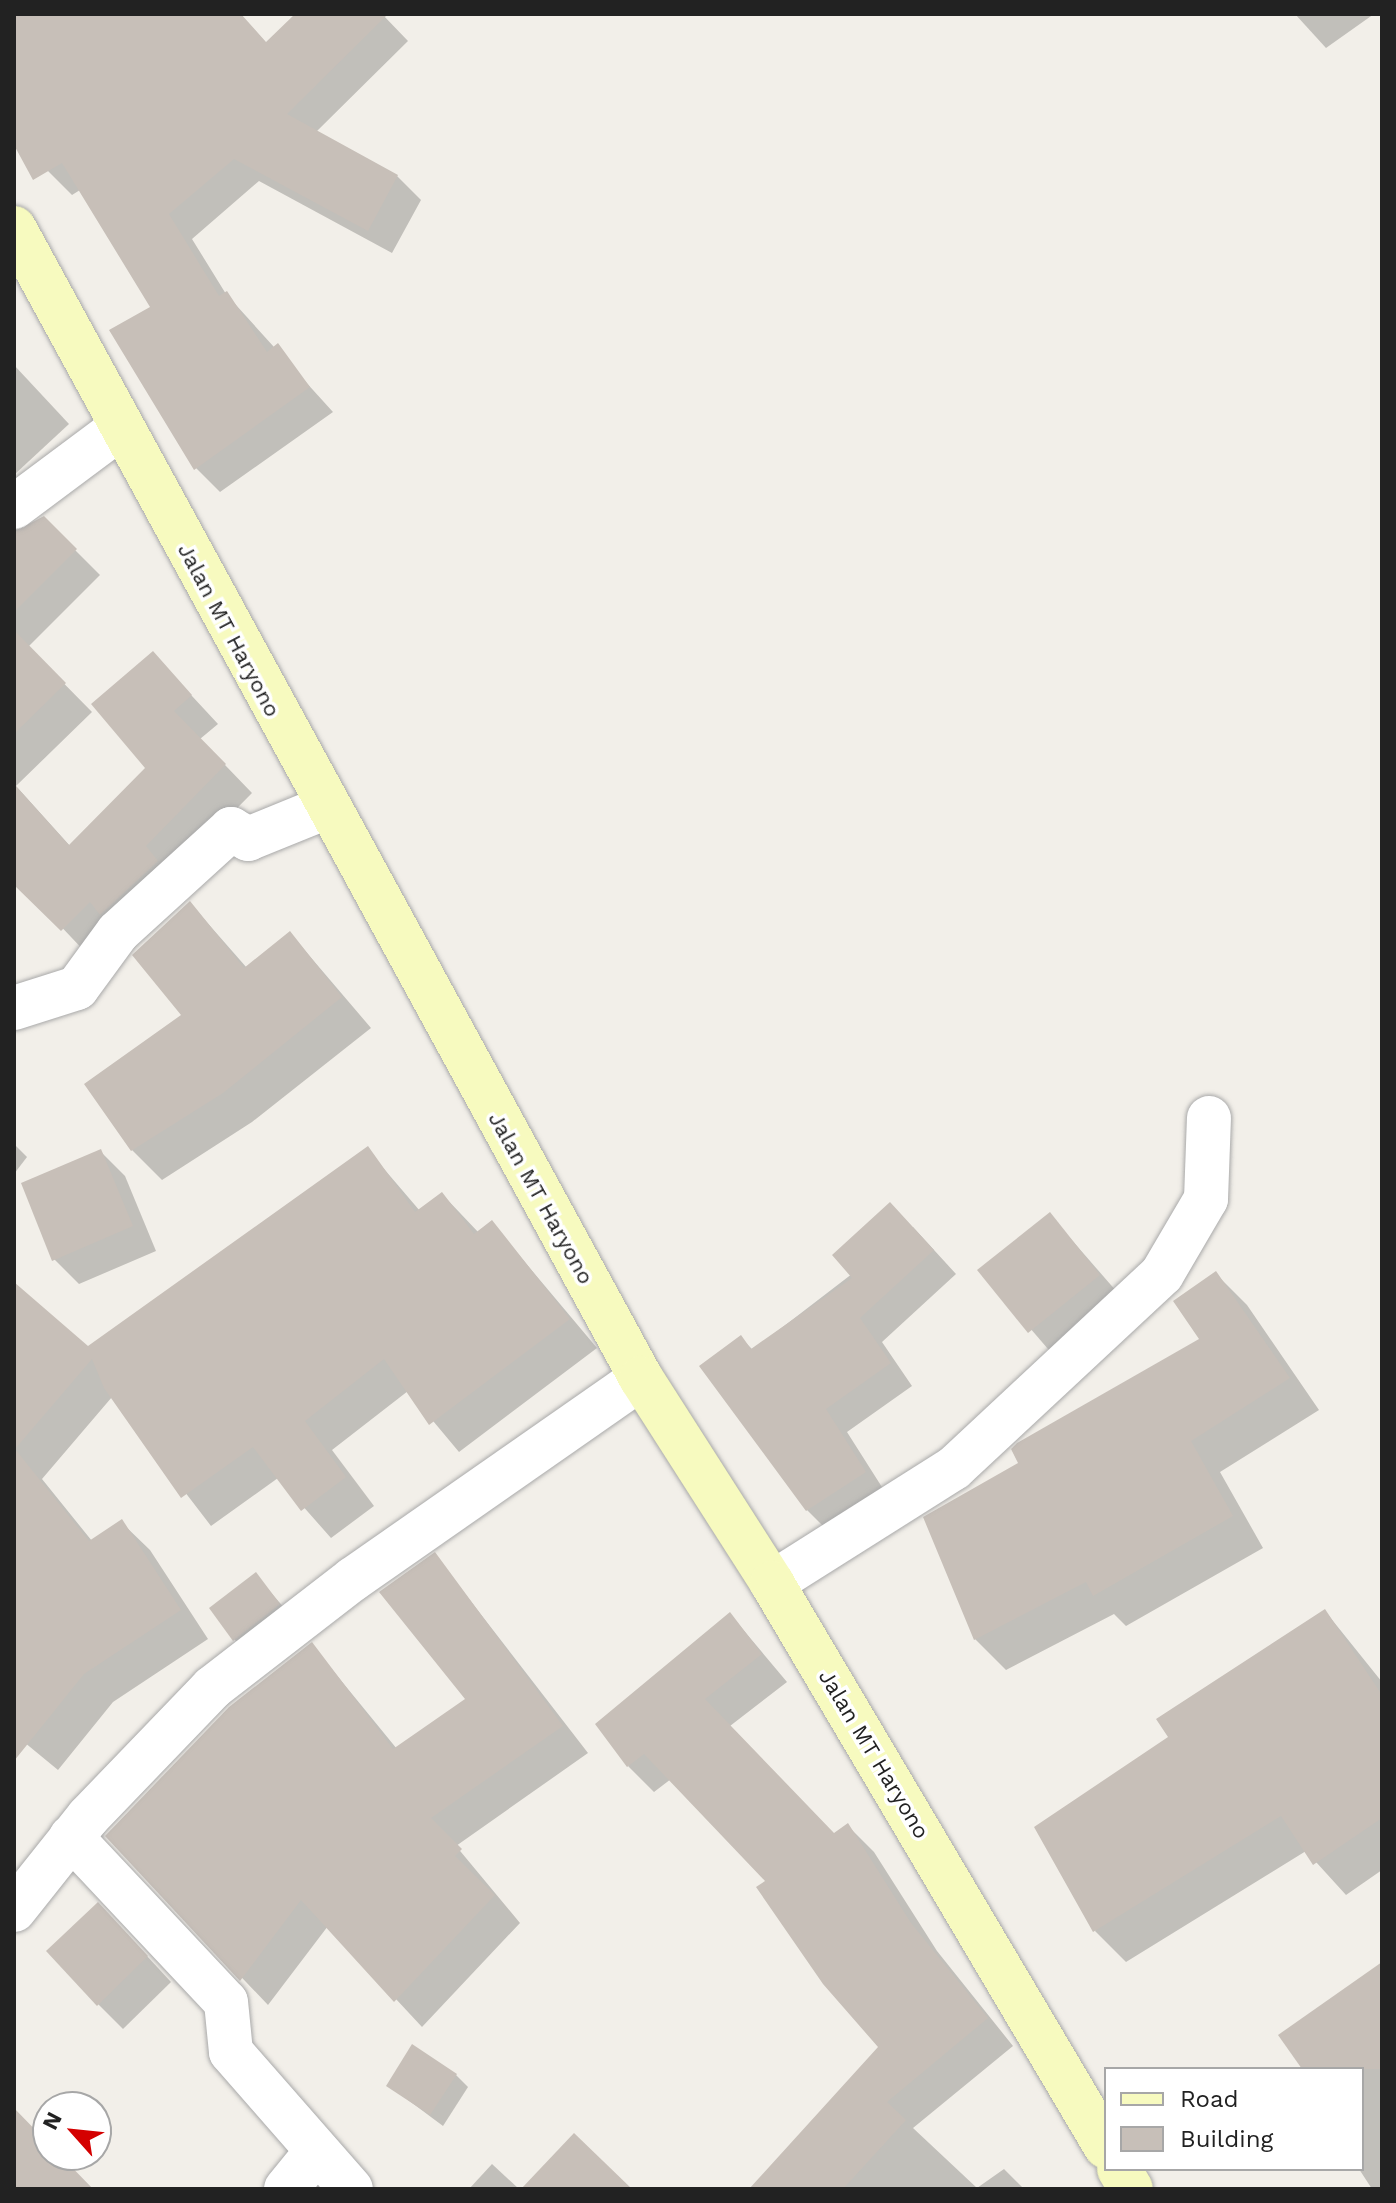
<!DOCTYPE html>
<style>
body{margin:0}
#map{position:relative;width:1396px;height:2203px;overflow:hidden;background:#f2efe9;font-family:"Work Sans",sans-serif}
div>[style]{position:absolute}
.shadow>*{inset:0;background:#0003}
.building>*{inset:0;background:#c7bfb8}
.roads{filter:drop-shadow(0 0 2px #a9a9a9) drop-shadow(0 0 2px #a9a9a9)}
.minor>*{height:44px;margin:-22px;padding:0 22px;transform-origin:22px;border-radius:22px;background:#fff}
.secondary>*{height:44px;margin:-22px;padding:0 22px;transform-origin:22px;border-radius:22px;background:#f7fabf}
span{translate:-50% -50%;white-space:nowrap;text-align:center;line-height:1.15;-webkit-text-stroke:7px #fff;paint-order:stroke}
.street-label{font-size:22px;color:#222}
.frame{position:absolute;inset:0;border:16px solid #222;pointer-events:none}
.legend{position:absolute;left:1104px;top:2067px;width:260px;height:104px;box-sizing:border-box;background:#fff;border:2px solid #a7a7a7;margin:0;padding:10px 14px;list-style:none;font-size:24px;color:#222}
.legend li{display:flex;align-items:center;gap:16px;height:40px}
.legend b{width:40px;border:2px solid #a7a7a7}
.north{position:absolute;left:32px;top:2091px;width:80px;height:80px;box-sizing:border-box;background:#fff;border:2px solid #a7a7a7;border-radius:50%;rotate:297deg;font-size:22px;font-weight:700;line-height:32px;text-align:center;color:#222}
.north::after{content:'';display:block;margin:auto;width:28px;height:36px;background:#d40000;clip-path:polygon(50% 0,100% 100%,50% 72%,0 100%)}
</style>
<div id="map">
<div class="shadow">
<i style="clip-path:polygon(14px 14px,240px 14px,267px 44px,298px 14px,382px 14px,408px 41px,316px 132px,397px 176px,421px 200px,392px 253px,259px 181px,192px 239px,226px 294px,333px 412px,220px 492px,196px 468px,153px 308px,80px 190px,72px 195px,48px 171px,14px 101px)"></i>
<i style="clip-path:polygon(1295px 14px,1374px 14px,1326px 48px)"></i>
<i style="clip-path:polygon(14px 365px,69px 424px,14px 475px)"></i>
<i style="clip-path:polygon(43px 518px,100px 575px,28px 647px,92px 712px,16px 786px,70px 846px,148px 768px,153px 654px,218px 724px,200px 739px,252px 793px,90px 957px,14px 877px,14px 531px)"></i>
<i style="clip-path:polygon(190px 903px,247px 968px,290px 933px,371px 1028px,252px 1122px,162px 1180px,132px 1150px,183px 1015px)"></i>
<i style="clip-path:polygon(14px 1144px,27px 1157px,14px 1174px)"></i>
<i style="clip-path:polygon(367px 1149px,420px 1211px,442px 1194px,479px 1233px,492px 1223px,597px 1348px,459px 1452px,408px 1391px,332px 1450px,374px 1506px,331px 1538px,278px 1478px,211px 1526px,112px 1397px,42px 1479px,92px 1541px,121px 1522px,150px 1550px,208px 1639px,113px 1702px,58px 1770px,24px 1742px,14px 1756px,14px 1285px,88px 1349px)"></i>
<i style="clip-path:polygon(100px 1151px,125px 1176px,156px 1251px,79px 1284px,54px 1259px)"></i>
<i style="clip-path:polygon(1050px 1215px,1124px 1300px,1054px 1356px,980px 1270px)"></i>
<i style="clip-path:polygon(913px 1227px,956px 1274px,882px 1342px,912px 1386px,847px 1432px,887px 1495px,830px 1533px,807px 1510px,741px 1338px,753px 1350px)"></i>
<i style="clip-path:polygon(1216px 1274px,1247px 1305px,1319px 1410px,1220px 1472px,1263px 1548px,1126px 1626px,1114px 1614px,1006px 1670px,975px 1639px,1021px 1464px,1202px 1340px)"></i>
<i style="clip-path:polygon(435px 1555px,588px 1753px,456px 1846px,520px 1923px,422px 2027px,328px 1926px,268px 2005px,107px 1836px,312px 1645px,397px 1749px,468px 1699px)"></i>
<i style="clip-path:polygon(256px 1575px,303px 1630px,259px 1664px,234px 1639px)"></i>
<i style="clip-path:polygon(1325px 1611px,1382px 1682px,1382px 1870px,1346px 1895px,1306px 1851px,1126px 1962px,1095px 1931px,1171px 1738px)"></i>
<i style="clip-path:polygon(730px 1614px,787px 1682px,730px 1726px,834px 1835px,847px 1825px,874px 1852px,937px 1951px,1013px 2046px,913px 2128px,977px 2188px,1004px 2169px,1024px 2189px,752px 2189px,881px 2047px,768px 1881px,671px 1779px,654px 1792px,628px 1766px)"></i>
<i style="clip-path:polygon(122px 1929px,171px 1982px,123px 2029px,98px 2004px)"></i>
<i style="clip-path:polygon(1382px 1964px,1382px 2189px,1372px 2189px,1359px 2169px,1362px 2069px,1304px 2069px)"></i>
<i style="clip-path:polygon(456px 2075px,468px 2087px,443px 2126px,388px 2085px)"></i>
<i style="clip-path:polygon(492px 2164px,519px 2189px,469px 2189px)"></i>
</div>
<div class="building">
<i style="clip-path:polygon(14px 14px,241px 14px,266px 42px,295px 14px,388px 14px,287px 114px,398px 175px,368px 231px,234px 159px,169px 214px,219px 296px,227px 291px,267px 352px,278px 343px,310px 387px,194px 470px,109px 330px,150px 307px,62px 163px,33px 180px,14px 145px)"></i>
<i style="clip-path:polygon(44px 516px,77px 549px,14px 612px,14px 532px)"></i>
<i style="clip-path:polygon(14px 630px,66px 683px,14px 734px)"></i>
<i style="clip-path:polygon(153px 651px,192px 695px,174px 711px,226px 764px,146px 846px,158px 861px,100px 915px,90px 902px,61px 931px,14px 885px,14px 784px,69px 845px,145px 768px,91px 704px)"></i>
<i style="clip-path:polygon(190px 901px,244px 968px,290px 931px,342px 997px,223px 1093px,131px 1151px,84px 1084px,181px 1015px,132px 955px)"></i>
<i style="clip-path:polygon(368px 1146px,415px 1212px,442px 1192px,474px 1234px,492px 1220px,570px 1319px,429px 1425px,384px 1359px,305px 1421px,346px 1477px,301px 1511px,253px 1447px,181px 1498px,104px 1388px,92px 1359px,15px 1449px,89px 1541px,122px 1519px,181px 1610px,84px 1674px,14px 1761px,14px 1282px,88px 1346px)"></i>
<i style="clip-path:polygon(101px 1149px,133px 1226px,52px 1261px,21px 1183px)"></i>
<i style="clip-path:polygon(890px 1202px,934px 1250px,860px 1318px,891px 1363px,826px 1409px,866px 1472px,806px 1511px,699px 1366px,741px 1335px,751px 1349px,852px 1278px,832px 1255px)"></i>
<i style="clip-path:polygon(1050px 1212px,1100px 1275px,1028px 1333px,977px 1270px)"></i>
<i style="clip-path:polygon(1216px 1271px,1290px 1378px,1191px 1441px,1233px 1516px,1093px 1596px,1086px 1582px,974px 1640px,923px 1517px,1018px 1463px,1011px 1449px,1017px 1443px,1199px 1339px,1173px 1301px)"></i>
<i style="clip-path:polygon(435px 1552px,563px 1726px,431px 1818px,462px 1849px,455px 1856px,495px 1895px,394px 2002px,301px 1900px,240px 1981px,105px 1836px,229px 1707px,312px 1642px,393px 1749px,465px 1699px,379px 1592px)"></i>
<i style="clip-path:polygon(256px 1572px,280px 1604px,233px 1641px,209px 1608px)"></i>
<i style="clip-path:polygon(1325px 1609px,1382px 1695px,1382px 1818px,1313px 1865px,1281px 1816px,1093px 1932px,1034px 1827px,1168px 1737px,1156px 1719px)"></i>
<i style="clip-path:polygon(730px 1612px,762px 1654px,705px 1699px,834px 1833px,848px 1823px,911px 1923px,988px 2018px,887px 2102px,906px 2120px,843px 2189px,749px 2189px,878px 2047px,823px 1984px,756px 1887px,765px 1881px,644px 1754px,627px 1767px,595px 1724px)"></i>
<i style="clip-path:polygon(98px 1902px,148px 1956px,97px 2006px,46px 1951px)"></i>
<i style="clip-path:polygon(1382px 1962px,1382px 2069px,1302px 2069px,1278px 2035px)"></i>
<i style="clip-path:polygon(412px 2044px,457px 2074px,430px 2115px,386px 2086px)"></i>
<i style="clip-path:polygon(14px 2108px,48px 2143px,48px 2155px,60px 2155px,93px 2189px,14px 2189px)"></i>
<i style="clip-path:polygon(574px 2133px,632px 2189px,521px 2189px)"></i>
</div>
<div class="roads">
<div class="minor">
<i style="left:14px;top:507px;width:132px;rotate:-36.7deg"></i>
<i style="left:14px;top:1008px;width:66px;rotate:-17.6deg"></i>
<i style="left:77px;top:988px;width:69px;rotate:-53.8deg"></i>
<i style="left:118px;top:932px;width:153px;rotate:-42.3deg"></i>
<i style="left:231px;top:829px;width:20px;rotate:30deg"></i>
<i style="left:248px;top:839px;width:82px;rotate:-22.2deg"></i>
<i style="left:772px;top:1583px;width:215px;rotate:-32.3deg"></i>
<i style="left:954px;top:1468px;width:284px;rotate:-43deg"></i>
<i style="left:1162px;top:1274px;width:87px;rotate:-59.6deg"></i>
<i style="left:1206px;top:1199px;width:81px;rotate:-87.9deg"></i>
<i style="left:71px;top:1837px;width:226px;rotate:46.8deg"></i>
<i style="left:226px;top:2002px;width:50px;rotate:84.3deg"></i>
<i style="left:231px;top:2052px;width:182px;rotate:48.8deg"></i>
<i style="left:14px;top:1910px;width:119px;rotate:-51.5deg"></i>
<i style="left:88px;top:1817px;width:179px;rotate:-46.1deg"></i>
<i style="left:212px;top:1688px;width:178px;rotate:-37.7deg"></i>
<i style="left:353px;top:1579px;width:351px;rotate:-34.9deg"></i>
<i style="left:286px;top:2189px;width:49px;rotate:-50.8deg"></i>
</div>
<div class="secondary">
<i style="left:14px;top:228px;width:1310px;rotate:61.4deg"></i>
<i style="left:641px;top:1378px;width:243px;rotate:57.4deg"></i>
<i style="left:772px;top:1583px;width:655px;rotate:59.37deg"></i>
<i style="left:1119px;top:2169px;width:23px;rotate:59deg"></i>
</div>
</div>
<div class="street-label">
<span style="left:229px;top:630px;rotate:62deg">Jalan MT Haryono</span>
<span style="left:541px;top:1198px;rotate:61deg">Jalan MT Haryono</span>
<span style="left:874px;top:1754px;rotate:59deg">Jalan MT Haryono</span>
</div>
<div class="frame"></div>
<ul class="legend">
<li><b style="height:10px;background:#f7fabf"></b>Road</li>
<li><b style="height:22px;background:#c7bfb8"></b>Building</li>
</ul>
<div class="north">N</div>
</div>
